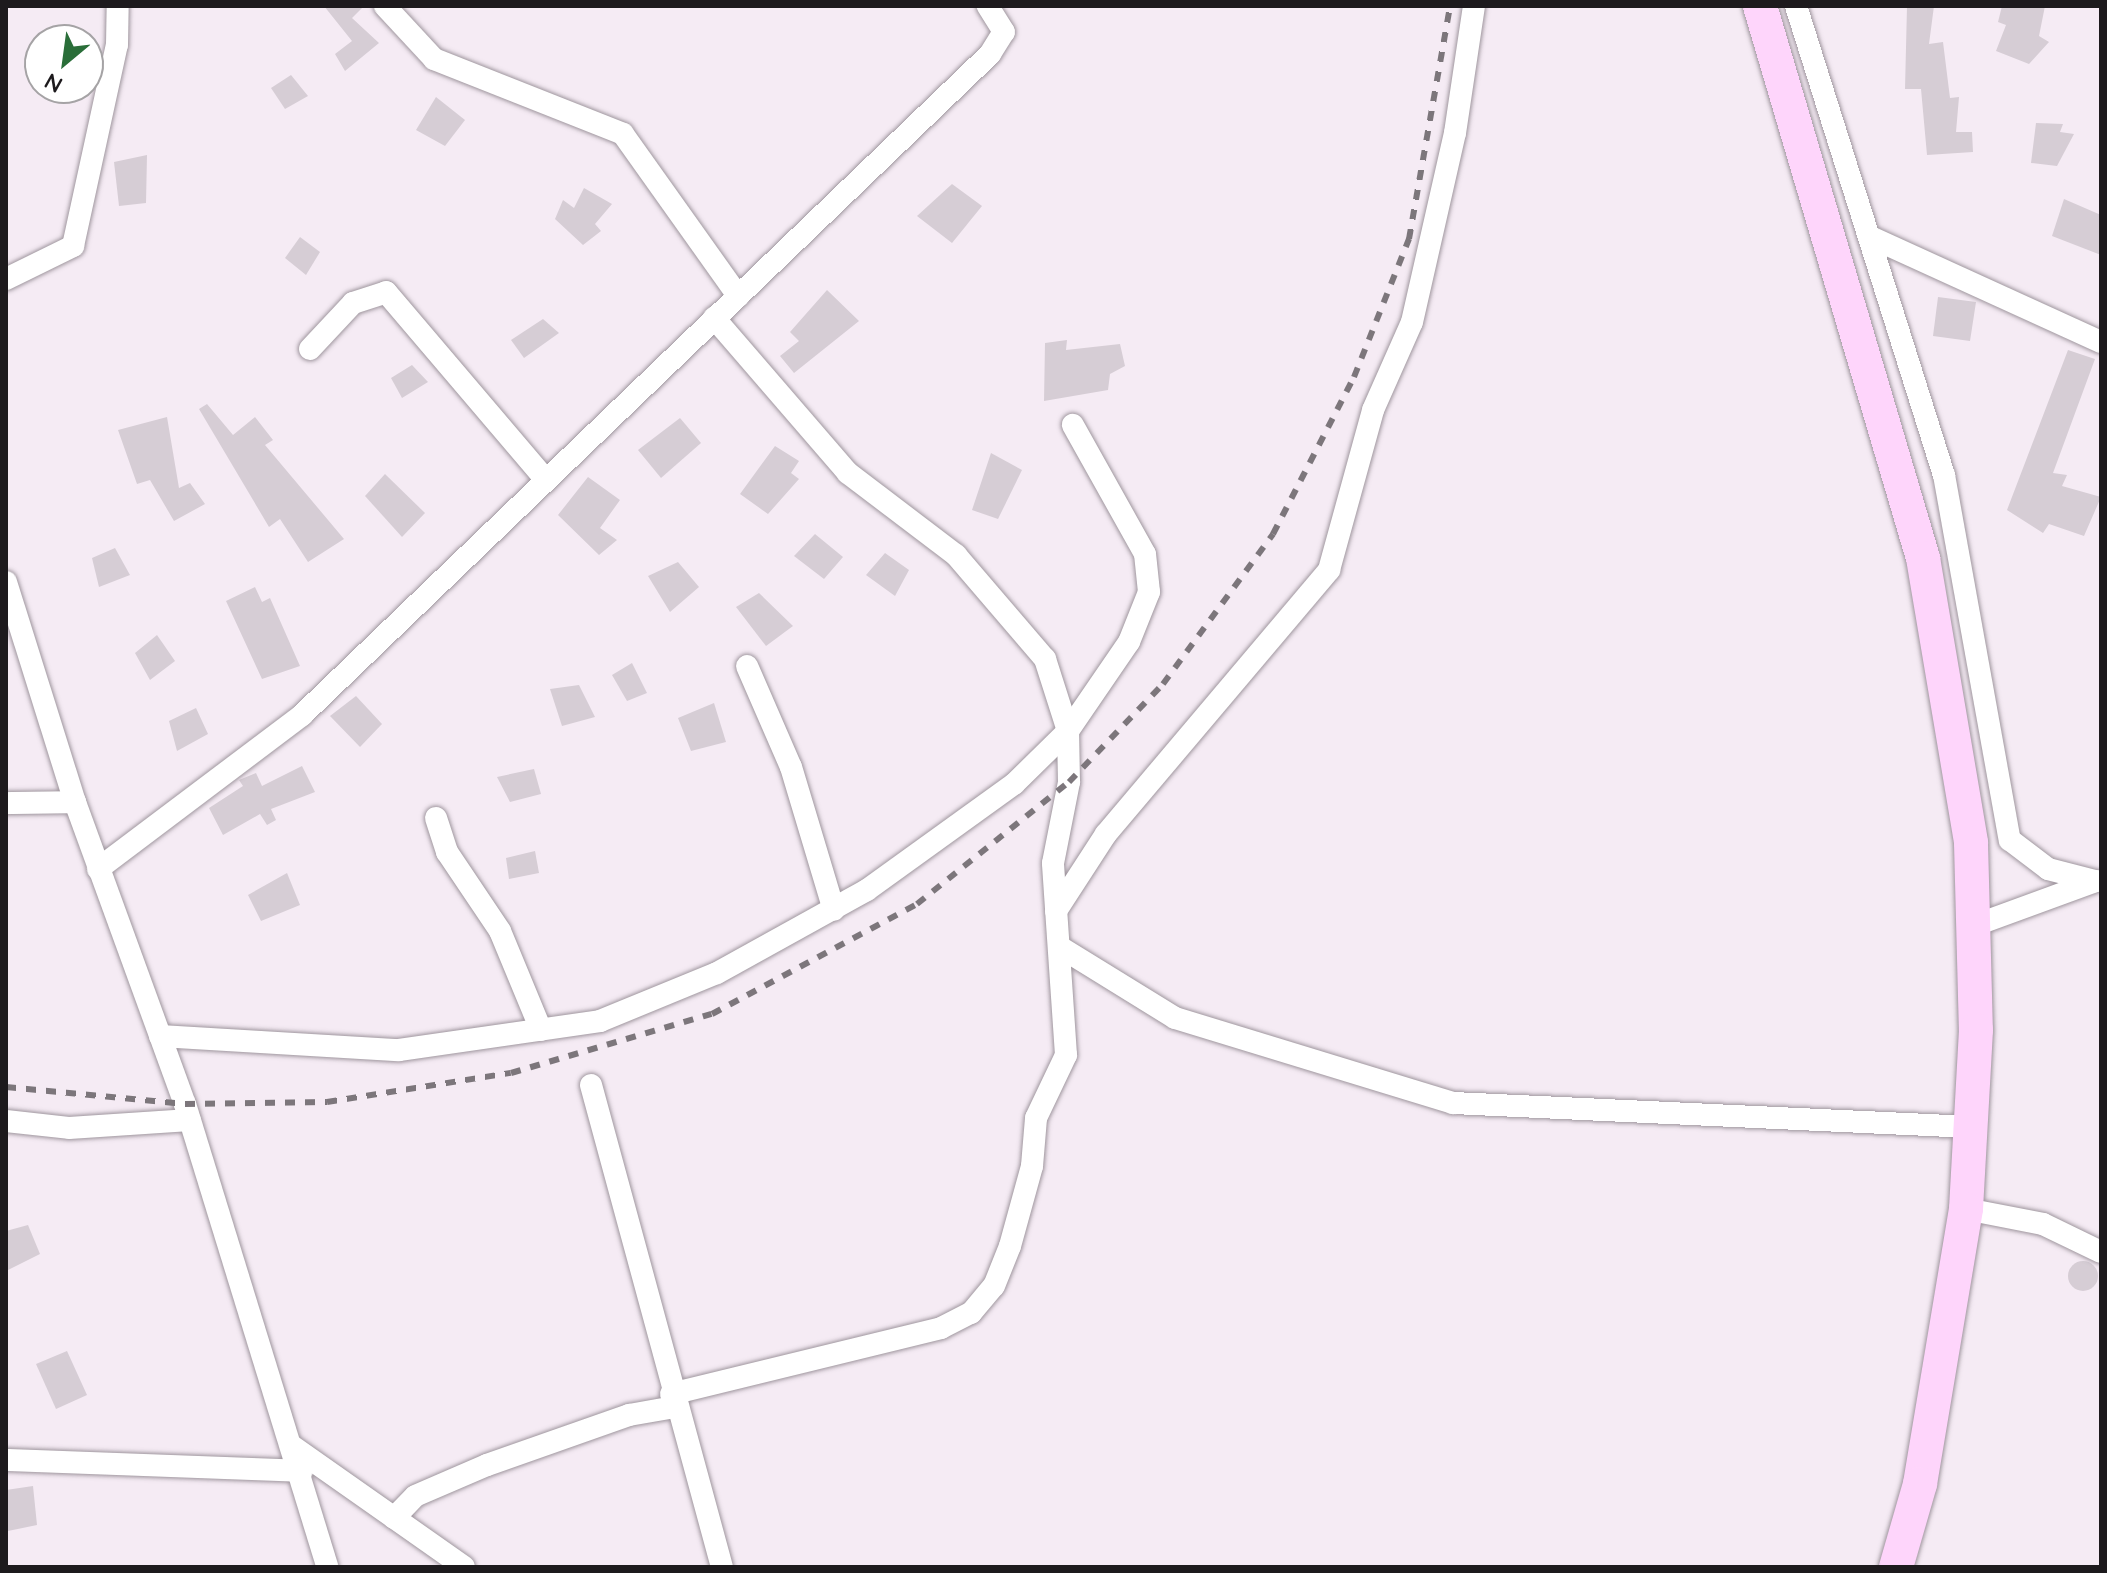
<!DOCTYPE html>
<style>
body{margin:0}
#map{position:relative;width:2107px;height:1573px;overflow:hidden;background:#f5ebf4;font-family:Quicksand,sans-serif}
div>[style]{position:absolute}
.building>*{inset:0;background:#d6cdd5}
.round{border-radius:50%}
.roads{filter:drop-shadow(0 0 2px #9f969e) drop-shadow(0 0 2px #9f969e)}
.minor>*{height:22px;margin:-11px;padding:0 11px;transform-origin:11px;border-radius:11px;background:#fff}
.primary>*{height:34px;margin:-17px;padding:0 17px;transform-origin:17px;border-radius:17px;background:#fed5fb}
.rail>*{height:6px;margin-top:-3px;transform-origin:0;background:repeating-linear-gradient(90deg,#7c767b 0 10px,transparent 0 20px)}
span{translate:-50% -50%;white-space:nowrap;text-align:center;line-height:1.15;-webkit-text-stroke:7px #fff;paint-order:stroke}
.frame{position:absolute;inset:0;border:8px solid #1d1a1d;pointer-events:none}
.north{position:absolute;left:24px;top:24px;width:80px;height:80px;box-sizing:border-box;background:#fff;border:2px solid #a5a3a5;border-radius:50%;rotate:209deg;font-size:22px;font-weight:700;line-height:32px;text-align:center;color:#1d1a1d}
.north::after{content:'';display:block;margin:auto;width:28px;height:36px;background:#2a6e39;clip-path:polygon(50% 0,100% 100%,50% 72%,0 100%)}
</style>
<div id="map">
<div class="building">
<i style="clip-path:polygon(324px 6px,364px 6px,352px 18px,379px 43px,345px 71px,335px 54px,352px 41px)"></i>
<i style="clip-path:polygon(1907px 6px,1934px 6px,1929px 44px,1943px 42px,1950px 98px,1959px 97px,1956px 132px,1972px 132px,1973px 152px,1927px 155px,1921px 89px,1905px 89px)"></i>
<i style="clip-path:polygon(2002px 6px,2045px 6px,2039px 36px,2049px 42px,2029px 64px,1996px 51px,2006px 25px,1998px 22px)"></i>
<i style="clip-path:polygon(291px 75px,308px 96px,285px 109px,271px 88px)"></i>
<i style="clip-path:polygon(436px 97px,465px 120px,445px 146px,416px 130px)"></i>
<i style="clip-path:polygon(2036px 123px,2063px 124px,2060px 132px,2074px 134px,2057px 166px,2031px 163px)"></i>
<i style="clip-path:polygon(147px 155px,146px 203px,119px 206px,114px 162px)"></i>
<i style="clip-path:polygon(952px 184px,982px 206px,952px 243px,917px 216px)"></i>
<i style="clip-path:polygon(584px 188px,612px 204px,595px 224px,601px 231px,583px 245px,555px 219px,563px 200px,574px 208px)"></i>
<i style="clip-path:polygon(2064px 199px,2101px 215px,2101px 255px,2052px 236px)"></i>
<i style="clip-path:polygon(300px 237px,320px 252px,306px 275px,285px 258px)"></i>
<i style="clip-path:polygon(827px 290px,859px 321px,794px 373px,780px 356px,799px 341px,790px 332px)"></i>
<i style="clip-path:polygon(1938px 297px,1976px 302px,1970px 341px,1933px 336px)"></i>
<i style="clip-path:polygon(543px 319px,559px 333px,524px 358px,511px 340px)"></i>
<i style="clip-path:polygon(1067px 340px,1066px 350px,1120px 344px,1125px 366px,1110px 374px,1108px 390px,1044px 401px,1045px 343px)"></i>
<i style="clip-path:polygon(2068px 350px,2095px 359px,2053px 473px,2067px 475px,2062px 486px,2101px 497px,2084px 536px,2049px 524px,2043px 533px,2007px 510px)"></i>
<i style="clip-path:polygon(412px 365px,428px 382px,402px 398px,391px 378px)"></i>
<i style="clip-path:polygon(207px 404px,233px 435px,255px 417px,273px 440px,265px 445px,344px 539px,308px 562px,280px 519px,269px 527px,199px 409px)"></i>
<i style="clip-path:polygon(167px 417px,179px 488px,190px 483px,205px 504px,174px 521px,150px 480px,137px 484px,118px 430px)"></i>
<i style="clip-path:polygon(680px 418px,701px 443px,661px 478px,638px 450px)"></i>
<i style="clip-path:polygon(775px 446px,799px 461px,791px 473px,799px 479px,768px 514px,740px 494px)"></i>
<i style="clip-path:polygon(991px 453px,1022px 470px,998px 519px,972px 510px)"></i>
<i style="clip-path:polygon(385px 474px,425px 513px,402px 537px,365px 496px)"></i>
<i style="clip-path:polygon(588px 477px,620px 500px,600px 528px,617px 540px,599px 555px,558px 515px)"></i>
<i style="clip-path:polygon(815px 534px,843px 557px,824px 579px,794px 556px)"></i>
<i style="clip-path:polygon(115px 548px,130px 575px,99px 587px,92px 558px)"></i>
<i style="clip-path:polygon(885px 553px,909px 570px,895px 596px,866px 575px)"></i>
<i style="clip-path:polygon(678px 562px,699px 587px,670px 612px,648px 576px)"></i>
<i style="clip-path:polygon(255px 587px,262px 602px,270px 598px,300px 666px,262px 679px,226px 601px)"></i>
<i style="clip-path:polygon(759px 593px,793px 626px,766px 646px,736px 607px)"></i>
<i style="clip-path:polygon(157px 635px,175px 661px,150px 680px,135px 653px)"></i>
<i style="clip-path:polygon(632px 663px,647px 693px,627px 701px,612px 675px)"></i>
<i style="clip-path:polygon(579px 685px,595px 717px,562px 726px,550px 689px)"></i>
<i style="clip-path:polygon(356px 696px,382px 724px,360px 747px,330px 716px)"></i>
<i style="clip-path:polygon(714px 703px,726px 742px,691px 751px,678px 718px)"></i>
<i style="clip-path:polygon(196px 708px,208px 734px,177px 751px,169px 721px)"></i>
<i style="clip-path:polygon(302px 766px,315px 792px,271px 809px,276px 820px,267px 825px,260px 814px,223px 835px,209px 808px,243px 786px,239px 780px,256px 773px,262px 786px)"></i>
<i style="clip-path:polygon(534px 769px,541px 794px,510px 802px,497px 777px)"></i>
<i style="clip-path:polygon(535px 851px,539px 873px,509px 879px,506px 858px)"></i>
<i style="clip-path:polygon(287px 873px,300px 905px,261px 921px,248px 895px)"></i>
<i style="clip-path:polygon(28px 1225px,40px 1254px,6px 1271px,6px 1231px)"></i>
<i class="round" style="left:2068px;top:1261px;width:30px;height:30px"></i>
<i style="clip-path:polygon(67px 1351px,87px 1395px,56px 1409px,36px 1364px)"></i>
<i style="clip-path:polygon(33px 1486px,37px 1525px,8px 1531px,6px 1490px)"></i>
</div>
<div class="roads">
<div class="minor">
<i style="left:385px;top:6px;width:72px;rotate:47.2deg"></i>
<i style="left:434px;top:59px;width:203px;rotate:21.6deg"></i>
<i style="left:623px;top:134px;width:199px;rotate:54.6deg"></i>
<i style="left:1796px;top:6px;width:492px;rotate:72.5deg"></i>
<i style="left:1944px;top:475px;width:371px;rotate:79.8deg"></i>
<i style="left:2010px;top:840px;width:48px;rotate:37.3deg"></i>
<i style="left:2048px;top:869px;width:49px;rotate:14.3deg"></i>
<i style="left:1875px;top:239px;width:248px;rotate:24.5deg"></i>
<i style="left:6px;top:279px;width:75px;rotate:-26.2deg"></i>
<i style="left:73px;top:246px;width:206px;rotate:-77.7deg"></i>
<i style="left:117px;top:45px;width:39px;rotate:-89deg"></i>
<i style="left:310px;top:349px;width:63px;rotate:-46.9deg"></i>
<i style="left:353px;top:303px;width:35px;rotate:-18deg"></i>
<i style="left:386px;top:292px;width:247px;rotate:49.6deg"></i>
<i style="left:6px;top:582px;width:231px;rotate:72.6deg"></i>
<i style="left:75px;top:802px;width:321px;rotate:70deg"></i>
<i style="left:185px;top:1104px;width:484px;rotate:72.9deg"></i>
<i style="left:747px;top:666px;width:110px;rotate:66.5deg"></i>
<i style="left:791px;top:767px;width:149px;rotate:73.3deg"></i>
<i style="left:6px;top:803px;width:69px;rotate:-0.8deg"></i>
<i style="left:436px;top:818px;width:36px;rotate:72deg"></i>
<i style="left:447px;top:852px;width:95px;rotate:56.1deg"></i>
<i style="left:500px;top:931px;width:107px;rotate:67.5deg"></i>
<i style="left:98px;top:869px;width:256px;rotate:-37deg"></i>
<i style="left:302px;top:715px;width:954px;rotate:-43.85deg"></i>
<i style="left:990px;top:54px;width:26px;rotate:-58deg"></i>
<i style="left:1004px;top:32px;width:31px;rotate:-122deg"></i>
<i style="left:1056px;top:911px;width:92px;rotate:-57deg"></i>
<i style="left:1106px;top:834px;width:346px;rotate:-49.8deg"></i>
<i style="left:1329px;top:570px;width:166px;rotate:-74.6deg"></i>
<i style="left:1373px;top:410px;width:96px;rotate:-66.1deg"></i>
<i style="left:1412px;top:322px;width:194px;rotate:-77.2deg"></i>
<i style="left:1455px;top:133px;width:128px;rotate:-81.5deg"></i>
<i style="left:1973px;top:926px;width:131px;rotate:-20.1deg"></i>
<i style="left:1060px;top:947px;width:135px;rotate:31.7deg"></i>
<i style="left:1175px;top:1018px;width:291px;rotate:17deg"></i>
<i style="left:1453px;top:1103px;width:520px;rotate:2.65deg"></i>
<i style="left:160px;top:1036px;width:239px;rotate:3.4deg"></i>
<i style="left:399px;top:1050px;width:203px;rotate:-8.2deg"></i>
<i style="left:600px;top:1021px;width:126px;rotate:-22.3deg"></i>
<i style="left:717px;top:973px;width:171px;rotate:-29deg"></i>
<i style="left:867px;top:890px;width:181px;rotate:-35.8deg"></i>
<i style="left:1014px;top:784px;width:76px;rotate:-44.5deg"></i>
<i style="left:1068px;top:731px;width:108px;rotate:-55.6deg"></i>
<i style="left:1129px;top:642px;width:54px;rotate:-68.2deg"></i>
<i style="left:1149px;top:592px;width:38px;rotate:-96deg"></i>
<i style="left:1145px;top:554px;width:148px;rotate:-119.2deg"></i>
<i style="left:591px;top:1085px;width:499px;rotate:74.8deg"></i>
<i style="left:6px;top:1121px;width:63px;rotate:6.3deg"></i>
<i style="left:69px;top:1128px;width:121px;rotate:-3.8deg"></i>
<i style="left:1966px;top:1209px;width:78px;rotate:11deg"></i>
<i style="left:2043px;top:1224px;width:64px;rotate:25.8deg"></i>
<i style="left:671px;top:1394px;width:278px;rotate:-13.7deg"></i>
<i style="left:941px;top:1328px;width:34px;rotate:-27deg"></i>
<i style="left:971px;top:1313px;width:35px;rotate:-50deg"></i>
<i style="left:994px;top:1286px;width:43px;rotate:-68.2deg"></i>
<i style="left:1010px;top:1246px;width:83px;rotate:-74.6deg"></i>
<i style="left:1032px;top:1166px;width:48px;rotate:-85.2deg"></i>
<i style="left:1036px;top:1118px;width:70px;rotate:-64.5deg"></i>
<i style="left:1066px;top:1055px;width:192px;rotate:-93.9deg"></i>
<i style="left:1053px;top:863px;width:83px;rotate:-78.8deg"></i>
<i style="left:1069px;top:782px;width:51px;rotate:-91.1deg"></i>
<i style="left:1068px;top:731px;width:76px;rotate:-107.7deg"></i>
<i style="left:1045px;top:659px;width:137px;rotate:-130.6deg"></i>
<i style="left:956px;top:555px;width:136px;rotate:-142.8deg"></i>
<i style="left:848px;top:473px;width:205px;rotate:-130.8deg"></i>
<i style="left:292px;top:1446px;width:210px;rotate:35.1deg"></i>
<i style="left:6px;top:1460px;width:296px;rotate:2.1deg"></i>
<i style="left:394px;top:1518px;width:30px;rotate:-46deg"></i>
<i style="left:415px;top:1496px;width:78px;rotate:-23.3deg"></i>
<i style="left:487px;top:1465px;width:151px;rotate:-19.4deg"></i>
<i style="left:629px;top:1415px;width:47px;rotate:-9.9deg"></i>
</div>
<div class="primary">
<i style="left:1760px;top:6px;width:576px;rotate:73.55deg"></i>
<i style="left:1923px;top:558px;width:289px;rotate:80.4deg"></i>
<i style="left:1971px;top:843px;width:187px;rotate:88.5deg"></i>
<i style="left:1976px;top:1030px;width:179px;rotate:93.2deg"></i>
<i style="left:1966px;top:1209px;width:279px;rotate:99.5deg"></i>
<i style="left:1920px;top:1484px;width:86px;rotate:106.1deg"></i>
</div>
</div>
<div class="rail">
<i style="left:6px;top:1087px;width:180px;rotate:5.4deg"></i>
<i style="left:185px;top:1104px;width:142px;rotate:-0.8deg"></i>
<i style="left:327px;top:1102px;width:186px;rotate:-9deg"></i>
<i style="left:511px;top:1073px;width:209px;rotate:-16.4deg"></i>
<i style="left:712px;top:1014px;width:233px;rotate:-28.2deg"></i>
<i style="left:917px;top:904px;width:195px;rotate:-38.8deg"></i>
<i style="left:1069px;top:782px;width:136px;rotate:-46.2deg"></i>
<i style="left:1163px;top:684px;width:186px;rotate:-53.7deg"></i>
<i style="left:1273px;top:534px;width:177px;rotate:-62.7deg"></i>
<i style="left:1354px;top:377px;width:149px;rotate:-68.3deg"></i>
<i style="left:1409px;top:239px;width:237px;rotate:-80deg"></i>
</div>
<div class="frame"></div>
<div class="north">N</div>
</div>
